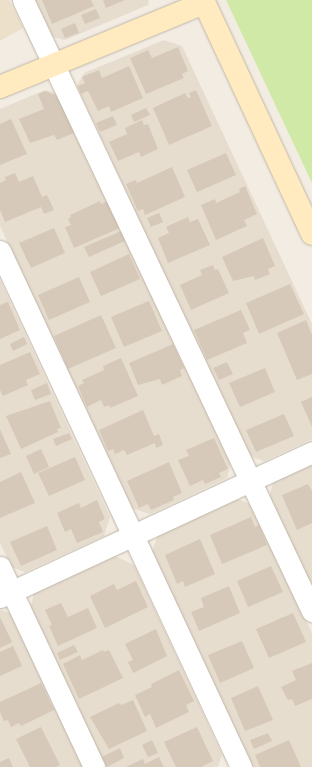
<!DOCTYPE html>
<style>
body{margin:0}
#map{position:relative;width:312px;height:767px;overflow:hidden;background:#f2ece2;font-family:"PT Sans Narrow",sans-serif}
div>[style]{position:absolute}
.residential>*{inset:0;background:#e6ddcf}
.education>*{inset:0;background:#ece0ca}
.green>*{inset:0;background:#d0e9a7}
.building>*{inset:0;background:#d7c9b9}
.roads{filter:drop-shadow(0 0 1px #c0b6a7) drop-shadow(0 0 1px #c0b6a7)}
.street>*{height:21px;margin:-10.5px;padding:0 10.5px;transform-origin:10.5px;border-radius:10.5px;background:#fff}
.secondary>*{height:22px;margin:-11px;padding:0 11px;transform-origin:11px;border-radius:11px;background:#ffebbf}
span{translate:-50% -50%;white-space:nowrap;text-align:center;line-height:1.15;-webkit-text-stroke:3px #fff;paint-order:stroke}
</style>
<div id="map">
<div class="residential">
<i style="clip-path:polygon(33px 0,149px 0,148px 5px,65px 40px,53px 37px)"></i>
<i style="clip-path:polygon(164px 40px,182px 46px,312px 324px,312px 439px,264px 461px,249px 456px,77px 86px,84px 73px)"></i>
<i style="clip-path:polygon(45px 90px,60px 94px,231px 462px,227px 478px,150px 514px,131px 508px,0 226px,0 109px)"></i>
<i style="clip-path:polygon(0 280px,110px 517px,104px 536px,25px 572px,11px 567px,0 543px)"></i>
<i style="clip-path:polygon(312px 463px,312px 590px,269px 497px,274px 480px)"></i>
<i style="clip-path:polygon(237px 499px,252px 505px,312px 633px,312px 767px,252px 767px,152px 552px,158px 535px)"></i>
<i style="clip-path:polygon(115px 556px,134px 565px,222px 755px,218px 767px,104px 767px,30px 610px,34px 593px)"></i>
<i style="clip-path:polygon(0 610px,13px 614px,85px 767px,0 767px)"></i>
</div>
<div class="education">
<i style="clip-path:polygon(0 0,9px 0,23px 28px,0 41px)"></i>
</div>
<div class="green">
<i style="clip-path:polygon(226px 0,312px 0,312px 183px)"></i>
</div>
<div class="building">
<i style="clip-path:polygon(42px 0,91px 0,94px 6px,52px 24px)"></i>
<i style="clip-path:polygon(103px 0,125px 0,106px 8px)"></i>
<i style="clip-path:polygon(96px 9px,100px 18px,85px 24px,81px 15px)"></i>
<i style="clip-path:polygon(75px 23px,79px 33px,65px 38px,61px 29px)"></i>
<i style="clip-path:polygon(178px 47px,188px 71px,182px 74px,184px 78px,146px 94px,130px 58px,148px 50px,152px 58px)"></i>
<i style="clip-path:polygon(129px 66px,143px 98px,111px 112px,109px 106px,98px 111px,88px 91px,81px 94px,78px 86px,85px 83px,82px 77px,99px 70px,102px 78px)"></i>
<i style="clip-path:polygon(196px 90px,212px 126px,169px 145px,153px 108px,185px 93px,188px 98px,191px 97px,189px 93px)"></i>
<i style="clip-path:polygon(45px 91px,58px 96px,76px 132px,57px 140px,54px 135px,30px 143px,19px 119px,44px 109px,38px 94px)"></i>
<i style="clip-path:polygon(146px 108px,150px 115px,134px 122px,131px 115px)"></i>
<i style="clip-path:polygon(113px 116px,117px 125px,100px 132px,96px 123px)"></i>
<i style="clip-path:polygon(11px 119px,27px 154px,0 165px,0 124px)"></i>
<i style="clip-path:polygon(142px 120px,144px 125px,148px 124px,158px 149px,141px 157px,139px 152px,118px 161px,109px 142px,127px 134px,125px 128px)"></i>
<i style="clip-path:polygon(226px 153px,236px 175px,197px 192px,187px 170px)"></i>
<i style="clip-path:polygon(172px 167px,185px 197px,145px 215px,143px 209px,138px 211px,126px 184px,136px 180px,137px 183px)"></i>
<i style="clip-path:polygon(15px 173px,19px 182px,33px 176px,42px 197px,47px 195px,54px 210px,44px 214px,41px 207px,5px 222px,0 210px,0 183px,6px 180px,5px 177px)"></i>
<i style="clip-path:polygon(245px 186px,257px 214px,244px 220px,247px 226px,216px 240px,201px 205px,215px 199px,216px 203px,240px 192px,239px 189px)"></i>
<i style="clip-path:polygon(100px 201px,101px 204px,108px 201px,120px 228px,74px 248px,65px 227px,71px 225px,68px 219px,71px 217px,70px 215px)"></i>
<i style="clip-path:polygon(159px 213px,163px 222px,151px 227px,147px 218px)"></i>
<i style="clip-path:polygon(188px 217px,190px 222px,198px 219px,210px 245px,168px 263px,158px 238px,169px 233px,166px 227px)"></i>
<i style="clip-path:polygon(54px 228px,65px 253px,31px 268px,19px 243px)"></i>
<i style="clip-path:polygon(121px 231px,125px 241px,89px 257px,84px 247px)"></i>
<i style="clip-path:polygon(263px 238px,275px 266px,268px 269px,270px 274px,255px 280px,254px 276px,233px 281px,222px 257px)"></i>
<i style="clip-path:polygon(129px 254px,140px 279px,101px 296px,90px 272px)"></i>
<i style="clip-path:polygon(213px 265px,215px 270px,218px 269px,229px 293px,191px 310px,180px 285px,202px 275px,200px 270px)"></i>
<i style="clip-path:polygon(79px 277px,90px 302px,49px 320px,38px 295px)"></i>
<i style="clip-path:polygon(290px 284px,304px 314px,259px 334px,246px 303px)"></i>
<i style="clip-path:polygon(149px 301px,162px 331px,124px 347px,111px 317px)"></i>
<i style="clip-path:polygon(8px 302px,20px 330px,0 339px,0 305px)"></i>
<i style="clip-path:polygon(241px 310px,250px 330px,243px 333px,247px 343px,207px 360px,194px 330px)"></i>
<i style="clip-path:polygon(101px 315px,116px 348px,68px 369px,54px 336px)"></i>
<i style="clip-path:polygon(306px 320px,312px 335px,312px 374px,297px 380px,277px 333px)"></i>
<i style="clip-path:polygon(24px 337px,27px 344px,13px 351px,10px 344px)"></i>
<i style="clip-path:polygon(173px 344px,184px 368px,180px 370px,182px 376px,162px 385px,160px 379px,138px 385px,129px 363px)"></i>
<i style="clip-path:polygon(30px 352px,40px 374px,26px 380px,28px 385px,3px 396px,0 390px,0 365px)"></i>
<i style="clip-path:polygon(121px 358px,138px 396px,110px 408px,109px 405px,104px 407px,101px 400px,87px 407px,78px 386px,84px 383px,82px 380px,104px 370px,103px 366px)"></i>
<i style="clip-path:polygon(227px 362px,233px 374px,219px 380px,213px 368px)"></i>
<i style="clip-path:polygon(265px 368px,275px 392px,240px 407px,229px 383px)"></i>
<i style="clip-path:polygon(47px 383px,51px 394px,35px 400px,31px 390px)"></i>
<i style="clip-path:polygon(312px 397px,312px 427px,301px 402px)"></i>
<i style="clip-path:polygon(50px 401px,61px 428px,57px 429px,58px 432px,21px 449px,6px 416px)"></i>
<i style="clip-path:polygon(143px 410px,154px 436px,159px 434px,163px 445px,156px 448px,155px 443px,127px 455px,124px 450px,115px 454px,113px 449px,108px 451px,99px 430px)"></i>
<i style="clip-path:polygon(284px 414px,294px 436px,256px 452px,246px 430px)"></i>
<i style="clip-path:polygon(0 429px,11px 454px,0 458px)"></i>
<i style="clip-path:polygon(69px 433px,72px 439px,56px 446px,53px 439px)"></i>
<i style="clip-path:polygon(214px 438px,228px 469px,219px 473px,221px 477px,205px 484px,203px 480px,190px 486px,178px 460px,189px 456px,186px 450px)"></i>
<i style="clip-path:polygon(41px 449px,49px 467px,34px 474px,26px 456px)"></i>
<i style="clip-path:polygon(75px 457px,85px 480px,49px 496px,38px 473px)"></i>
<i style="clip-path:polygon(169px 462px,182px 493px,173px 497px,174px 500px,151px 510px,148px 504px,139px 508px,127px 481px)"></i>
<i style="clip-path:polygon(21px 472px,35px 503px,0 518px,0 482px)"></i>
<i style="clip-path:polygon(308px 484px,312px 491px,312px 523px,297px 530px,282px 495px)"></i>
<i style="clip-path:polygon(97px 500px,105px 519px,99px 522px,103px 532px,77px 543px,71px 529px,65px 532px,57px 513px,79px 503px,81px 508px)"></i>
<i style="clip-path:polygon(251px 517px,255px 527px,259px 525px,267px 545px,222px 564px,210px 535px)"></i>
<i style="clip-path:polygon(47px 526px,57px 550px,21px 566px,10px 542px)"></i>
<i style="clip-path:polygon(200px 539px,215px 574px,185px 587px,183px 581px,177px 584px,165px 555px)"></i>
<i style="clip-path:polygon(271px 566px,283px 592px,248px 607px,237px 581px)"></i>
<i style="clip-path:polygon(136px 581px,148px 607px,105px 628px,90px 596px,114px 584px,117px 590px)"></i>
<i style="clip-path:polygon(229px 586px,240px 613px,199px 631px,191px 612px,204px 607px,201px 598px)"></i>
<i style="clip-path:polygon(61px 603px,68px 617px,88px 608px,97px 628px,58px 646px,49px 626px,52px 625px,45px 610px)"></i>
<i style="clip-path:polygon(293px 613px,306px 642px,269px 658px,256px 629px)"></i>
<i style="clip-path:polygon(0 617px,12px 642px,0 648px)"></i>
<i style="clip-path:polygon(156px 629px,167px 656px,133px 673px,128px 662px,133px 660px,125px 644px)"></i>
<i style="clip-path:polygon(242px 641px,254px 668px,220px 683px,208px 655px)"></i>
<i style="clip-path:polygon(74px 645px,78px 652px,60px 660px,57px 653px)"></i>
<i style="clip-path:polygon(13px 646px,22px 666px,0 676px,0 652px)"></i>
<i style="clip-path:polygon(103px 650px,104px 652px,109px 650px,123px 678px,79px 699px,63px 664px,80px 655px,82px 660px)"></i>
<i style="clip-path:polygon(312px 663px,312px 699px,295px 706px,292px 699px,288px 700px,281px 687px,296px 680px,292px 671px)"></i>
<i style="clip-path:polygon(179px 670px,194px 701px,186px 705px,189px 712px,156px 728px,150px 714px,145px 717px,135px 695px,152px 687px,151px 684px)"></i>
<i style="clip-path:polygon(41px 683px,54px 710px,21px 726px,19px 723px,11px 727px,8px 720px,4px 721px,0 712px,0 702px)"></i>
<i style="clip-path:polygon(258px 686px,273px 720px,245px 731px,231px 698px)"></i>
<i style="clip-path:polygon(133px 700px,147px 731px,109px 749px,90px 717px,119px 703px,121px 705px)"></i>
<i style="clip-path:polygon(41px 727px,60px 765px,56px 767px,30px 767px,16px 739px)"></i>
<i style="clip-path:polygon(197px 727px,213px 761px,201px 767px,176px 767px,164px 742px)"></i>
<i style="clip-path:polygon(268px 733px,272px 741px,254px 749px,250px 740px)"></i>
<i style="clip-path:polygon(152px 740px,158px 753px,148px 757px,142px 745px)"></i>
<i style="clip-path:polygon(289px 740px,301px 767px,260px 767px,255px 755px)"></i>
<i style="clip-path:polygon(120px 748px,124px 758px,107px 767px,102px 757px)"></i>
<i style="clip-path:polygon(159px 757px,164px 767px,126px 767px,143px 759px,145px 764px)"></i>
<i style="clip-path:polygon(9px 758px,13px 767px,0 767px,0 762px)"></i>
</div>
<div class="roads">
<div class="street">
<i style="left:23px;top:0;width:676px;rotate:64.69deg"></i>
<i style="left:0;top:251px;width:570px;rotate:64.96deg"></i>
<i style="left:0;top:567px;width:221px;rotate:64.8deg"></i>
<i style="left:0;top:597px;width:344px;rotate:-24.9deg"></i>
</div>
<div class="secondary">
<i style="left:203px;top:0;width:258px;rotate:65deg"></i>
<i style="left:0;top:87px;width:221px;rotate:-22.4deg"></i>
</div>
</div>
</div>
